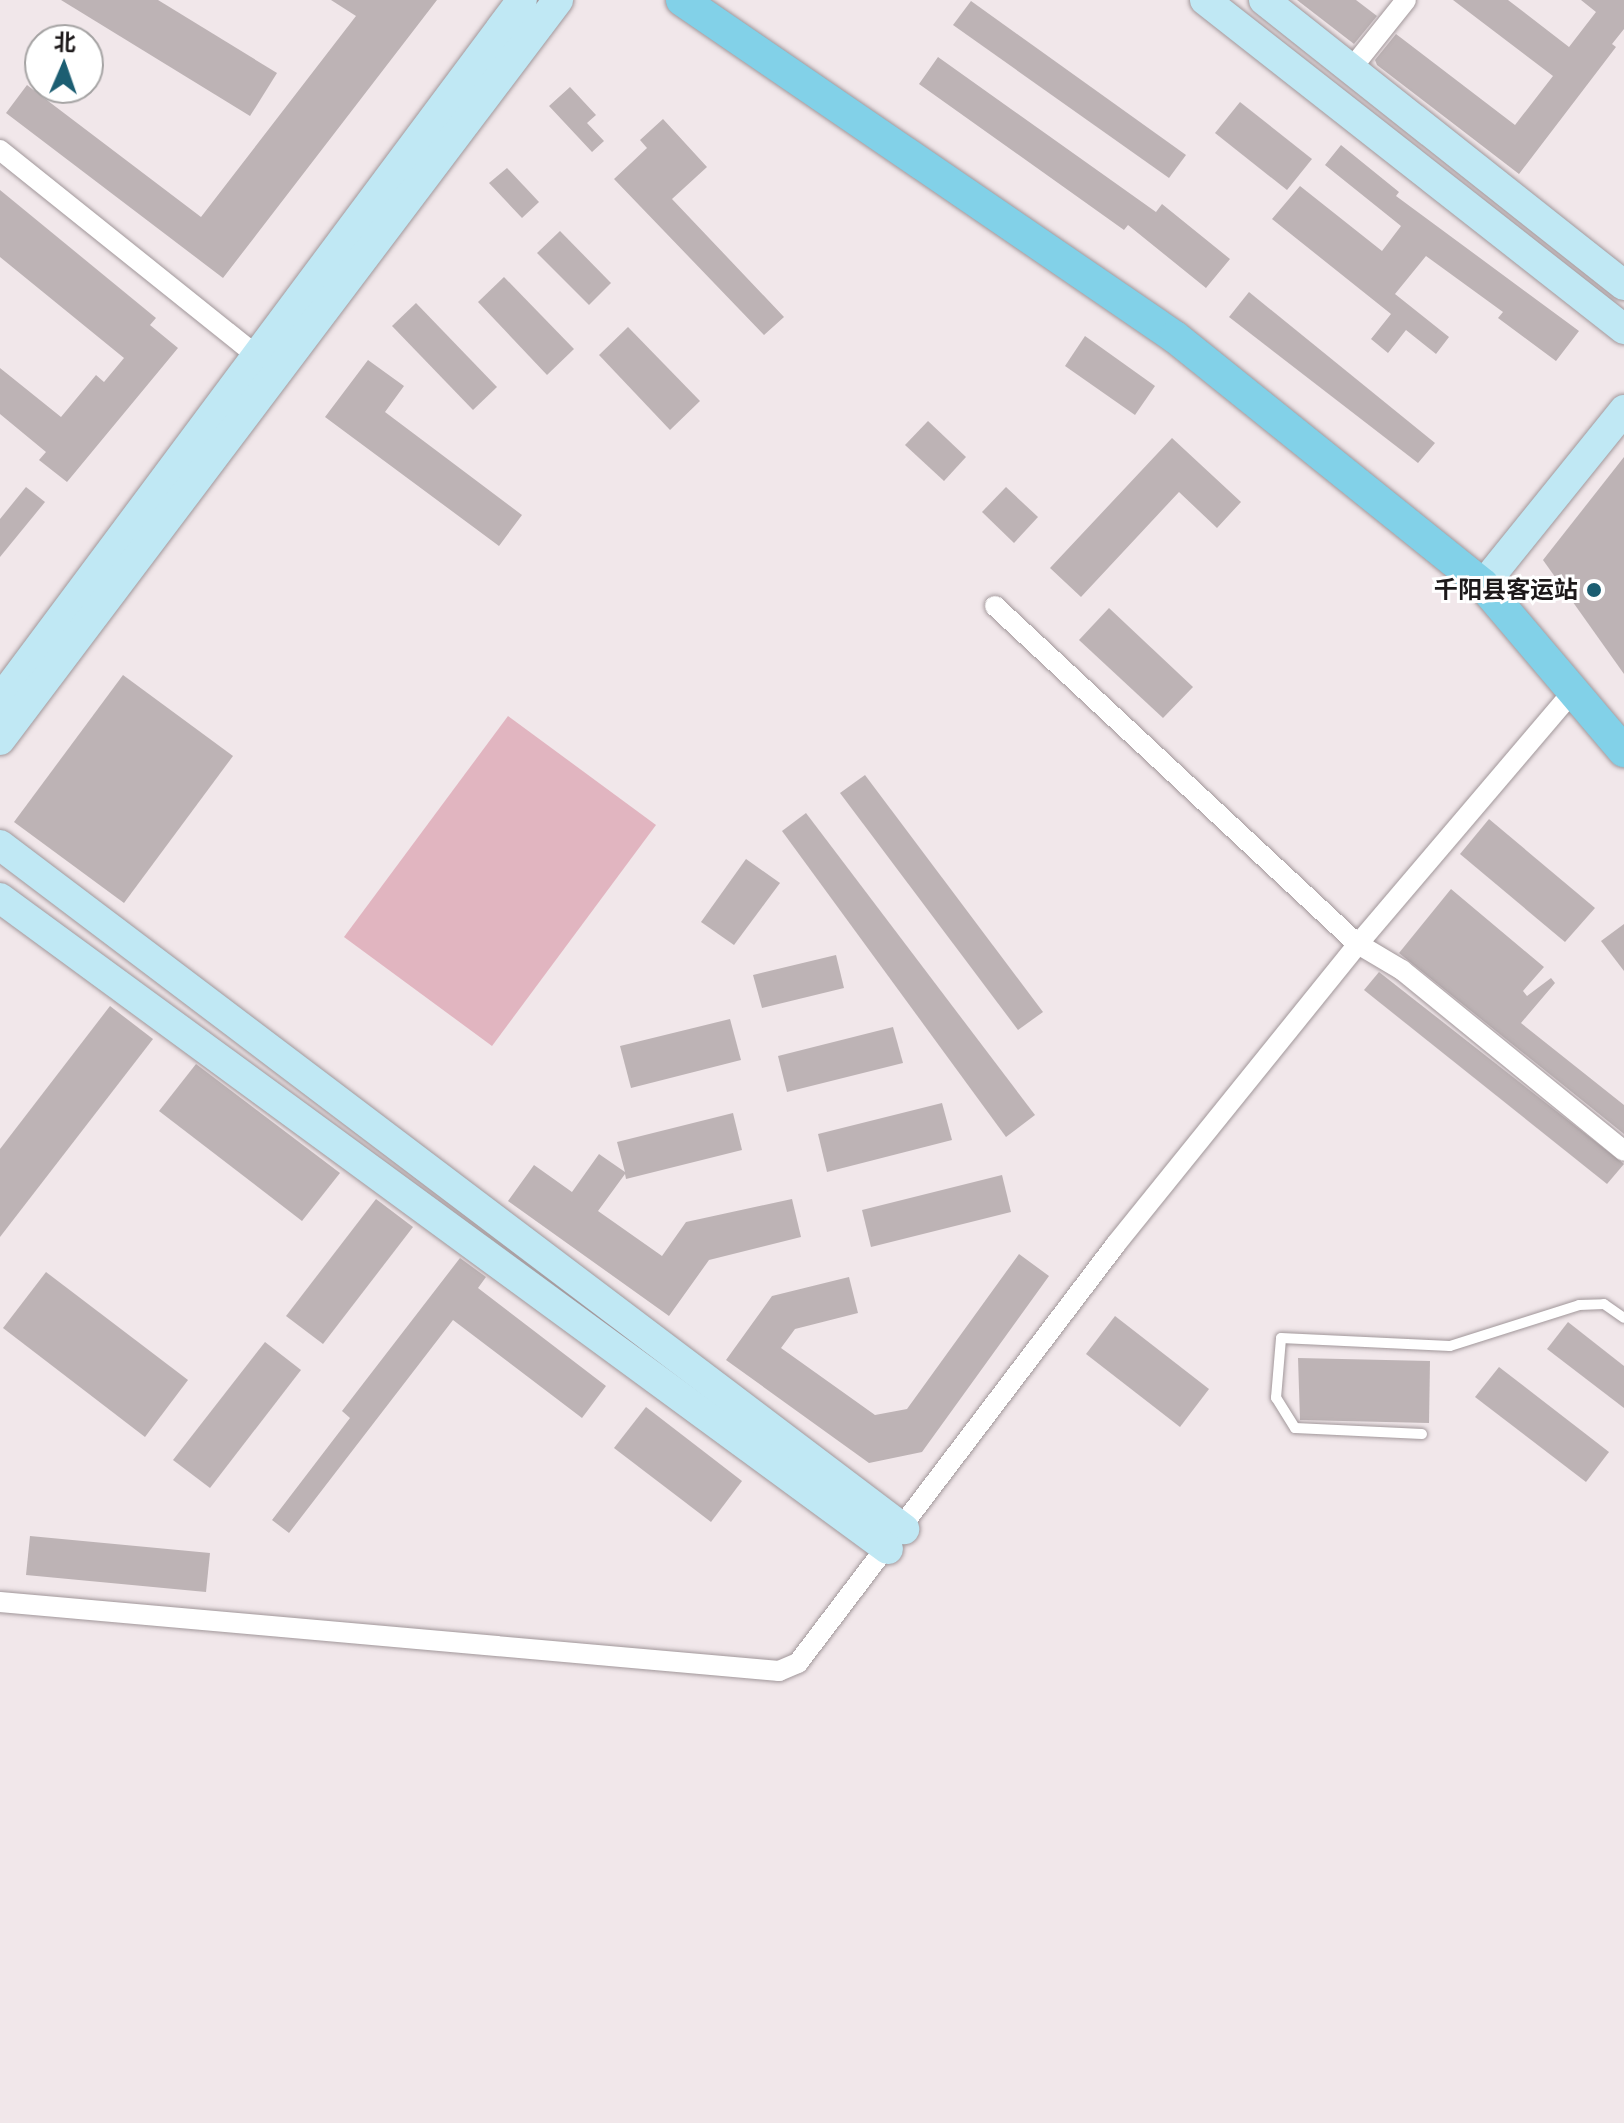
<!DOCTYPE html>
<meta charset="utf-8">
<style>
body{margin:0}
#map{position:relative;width:1624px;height:2123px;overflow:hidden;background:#f1e7ea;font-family:"Archivo Narrow","Noto Sans SC",sans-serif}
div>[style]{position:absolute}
.green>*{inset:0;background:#e1b5c0}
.building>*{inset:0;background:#bdb3b5}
.roads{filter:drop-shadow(0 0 2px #a1979a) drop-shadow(0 0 2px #a1979a)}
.lane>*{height:10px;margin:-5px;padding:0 5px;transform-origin:5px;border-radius:5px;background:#fff}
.street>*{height:20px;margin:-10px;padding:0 10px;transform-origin:10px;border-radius:10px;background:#fff}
.secondary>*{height:30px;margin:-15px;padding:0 15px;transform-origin:15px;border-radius:15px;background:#c0e8f4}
.primary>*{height:32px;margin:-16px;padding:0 16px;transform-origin:16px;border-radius:16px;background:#82d1e8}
.dots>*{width:22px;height:22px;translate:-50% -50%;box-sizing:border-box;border:4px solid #fff;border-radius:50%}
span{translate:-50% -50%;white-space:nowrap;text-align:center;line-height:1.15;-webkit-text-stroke:6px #fff;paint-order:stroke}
.poi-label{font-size:24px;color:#1d191a;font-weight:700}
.right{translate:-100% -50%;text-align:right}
.north{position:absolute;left:24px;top:24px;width:80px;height:80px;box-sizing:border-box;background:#fff;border:2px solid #a5a3a3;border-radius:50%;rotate:2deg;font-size:22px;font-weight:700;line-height:32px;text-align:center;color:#1d191a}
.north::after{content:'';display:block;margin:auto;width:28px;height:36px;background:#1c5e72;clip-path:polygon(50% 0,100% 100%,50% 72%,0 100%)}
</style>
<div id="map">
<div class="green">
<i style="clip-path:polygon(508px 716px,656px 825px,492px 1046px,344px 937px)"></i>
</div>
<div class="building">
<i style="clip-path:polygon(61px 0,158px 0,277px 73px,250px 116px)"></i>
<i style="clip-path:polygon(331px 0,437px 0,223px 278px,6px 113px,27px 85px,201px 217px,356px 16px)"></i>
<i style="clip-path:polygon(1297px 0,1356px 0,1377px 16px,1354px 44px)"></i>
<i style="clip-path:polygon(1453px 0,1508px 0,1569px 47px,1596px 12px,1581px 0,1624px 0,1624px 29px,1612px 44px,1616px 47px,1519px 174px,1377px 65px,1375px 60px,1396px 34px,1515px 125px,1553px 76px)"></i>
<i style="clip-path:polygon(971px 1px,1186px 155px,1169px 178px,953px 25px)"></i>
<i style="clip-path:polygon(938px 57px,1156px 212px,1162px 204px,1230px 259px,1206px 288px,1128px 225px,1124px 230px,919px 84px)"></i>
<i style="clip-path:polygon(570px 87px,596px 115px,587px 123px,604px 141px,592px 152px,549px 106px)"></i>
<i style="clip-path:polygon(1240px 102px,1312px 159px,1287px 190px,1215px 133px)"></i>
<i style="clip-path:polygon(663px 119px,707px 167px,672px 199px,784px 317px,764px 335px,614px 179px,647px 148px,640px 140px)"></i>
<i style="clip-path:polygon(1341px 145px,1399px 192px,1396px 196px,1579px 331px,1556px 361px,1498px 318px,1503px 312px,1426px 256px,1395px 294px,1449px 337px,1436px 354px,1406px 330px,1388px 353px,1371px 339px,1391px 314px,1272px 219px,1300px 186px,1382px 251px,1401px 226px,1325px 165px)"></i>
<i style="clip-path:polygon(507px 168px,539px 202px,522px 218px,489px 183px)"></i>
<i style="clip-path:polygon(0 190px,156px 318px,150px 325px,178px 348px,67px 482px,39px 460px,46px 452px,0 414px,0 368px,61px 417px,96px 375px,104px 382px,124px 358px,0 257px)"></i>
<i style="clip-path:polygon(560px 231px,611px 283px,589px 305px,537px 253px)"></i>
<i style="clip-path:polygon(504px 277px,574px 349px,547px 375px,478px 302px)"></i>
<i style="clip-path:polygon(1249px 292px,1435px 443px,1418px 463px,1229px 317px)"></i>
<i style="clip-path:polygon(416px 303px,497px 387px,473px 410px,392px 326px)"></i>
<i style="clip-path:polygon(628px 327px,700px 401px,670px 430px,599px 355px)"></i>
<i style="clip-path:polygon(1085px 336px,1155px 386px,1135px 415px,1065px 366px)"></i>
<i style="clip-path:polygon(368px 360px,404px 386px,385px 412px,522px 515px,499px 546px,325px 417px)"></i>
<i style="clip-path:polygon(928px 421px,966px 457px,944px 481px,905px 445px)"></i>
<i style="clip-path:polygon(1172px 438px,1241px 502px,1217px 528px,1179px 492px,1081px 597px,1050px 568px)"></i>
<i style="clip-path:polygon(1624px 457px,1624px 674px,1543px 560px)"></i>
<i style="clip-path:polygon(26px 487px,45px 502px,0 557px,0 519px)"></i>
<i style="clip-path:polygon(1006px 487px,1038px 517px,1014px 543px,982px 512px)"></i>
<i style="clip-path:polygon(1109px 608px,1193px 687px,1163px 718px,1079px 640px)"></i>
<i style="clip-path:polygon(123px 675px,233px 756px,124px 903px,14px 822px)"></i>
<i style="clip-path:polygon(865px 775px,1043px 1012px,1018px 1030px,840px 793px)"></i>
<i style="clip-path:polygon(806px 813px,1035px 1115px,1006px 1137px,782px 831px)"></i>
<i style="clip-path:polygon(1489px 819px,1595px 908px,1565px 942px,1460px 854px)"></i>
<i style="clip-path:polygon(746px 859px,780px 883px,734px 945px,701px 922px)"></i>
<i style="clip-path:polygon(1451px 889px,1544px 967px,1523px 991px,1527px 996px,1551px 978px,1555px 983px,1521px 1023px,1624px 1105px,1624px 1134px,1399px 953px)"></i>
<i style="clip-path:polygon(1624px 924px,1624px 971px,1601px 941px)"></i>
<i style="clip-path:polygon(836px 955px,844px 988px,762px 1008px,753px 975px)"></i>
<i style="clip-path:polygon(1379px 972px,1624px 1164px,1607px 1184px,1364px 990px)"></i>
<i style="clip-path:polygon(110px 1006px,153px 1039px,0 1237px,0 1149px)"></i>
<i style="clip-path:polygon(730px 1019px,741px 1060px,631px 1088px,620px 1046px)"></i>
<i style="clip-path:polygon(893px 1027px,903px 1063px,787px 1092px,778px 1056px)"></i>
<i style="clip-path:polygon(196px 1064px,340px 1173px,302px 1221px,159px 1111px)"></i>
<i style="clip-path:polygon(942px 1103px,952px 1140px,827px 1172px,818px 1134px)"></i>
<i style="clip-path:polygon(733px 1113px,742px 1150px,626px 1179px,625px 1174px,598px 1211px,662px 1256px,686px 1222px,792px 1199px,801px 1237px,709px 1260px,669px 1316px,508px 1201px,534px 1165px,572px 1192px,599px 1154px,625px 1172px,617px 1142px)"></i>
<i style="clip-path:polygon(1002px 1175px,1011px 1212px,871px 1247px,862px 1210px)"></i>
<i style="clip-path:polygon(376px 1199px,413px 1227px,323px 1344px,286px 1316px)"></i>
<i style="clip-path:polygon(1019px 1254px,1049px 1276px,922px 1452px,869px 1463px,726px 1360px,772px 1296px,849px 1277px,858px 1313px,795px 1329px,781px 1348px,875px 1415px,907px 1409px)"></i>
<i style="clip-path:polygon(460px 1258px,486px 1277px,478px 1288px,606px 1386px,582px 1418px,453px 1320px,289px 1533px,272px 1520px,350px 1418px,342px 1411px)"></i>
<i style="clip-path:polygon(46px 1272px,188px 1380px,145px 1437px,3px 1328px)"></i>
<i style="clip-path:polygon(1115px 1316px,1209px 1389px,1180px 1427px,1086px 1354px)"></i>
<i style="clip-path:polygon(1568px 1322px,1624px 1366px,1624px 1408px,1547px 1349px)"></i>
<i style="clip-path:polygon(265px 1342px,301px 1370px,210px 1488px,173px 1460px)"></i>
<i style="clip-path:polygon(1298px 1358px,1430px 1361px,1429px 1423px,1300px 1420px)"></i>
<i style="clip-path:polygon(1499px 1367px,1609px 1452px,1586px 1482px,1475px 1397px)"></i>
<i style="clip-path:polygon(646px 1407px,742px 1481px,711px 1522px,614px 1448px)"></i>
<i style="clip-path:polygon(30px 1536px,210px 1553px,206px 1592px,26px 1575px)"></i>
</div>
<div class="roads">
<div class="lane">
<i style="left:1422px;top:1434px;width:127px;rotate:-177.3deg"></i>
<i style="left:1295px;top:1428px;width:36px;rotate:-122deg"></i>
<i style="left:1276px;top:1398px;width:60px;rotate:-85.2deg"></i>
<i style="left:1281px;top:1338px;width:169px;rotate:2.7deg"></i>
<i style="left:1450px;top:1346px;width:135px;rotate:-17.6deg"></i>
<i style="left:1579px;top:1305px;width:25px;rotate:-2deg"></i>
<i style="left:1604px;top:1304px;width:24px;rotate:35deg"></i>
</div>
<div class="street">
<i style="left:1351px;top:69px;width:88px;rotate:-51.4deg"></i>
<i style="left:0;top:150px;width:339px;rotate:38.7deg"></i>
<i style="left:995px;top:606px;width:496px;rotate:43deg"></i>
<i style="left:1358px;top:944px;width:51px;rotate:30.6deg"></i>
<i style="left:1402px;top:970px;width:286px;rotate:39.2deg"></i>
<i style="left:0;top:1602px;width:782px;rotate:5.06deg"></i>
<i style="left:779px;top:1671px;width:21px;rotate:-23deg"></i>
<i style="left:798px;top:1663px;width:526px;rotate:-52.8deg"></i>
<i style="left:1116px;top:1244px;width:385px;rotate:-51.1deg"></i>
<i style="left:1358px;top:944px;width:336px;rotate:-49.6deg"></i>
</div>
<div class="secondary">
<i style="left:1205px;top:0;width:533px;rotate:38.14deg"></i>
<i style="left:1264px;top:0;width:459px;rotate:38.4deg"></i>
<i style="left:1483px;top:585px;width:225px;rotate:-51.1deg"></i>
<i style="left:0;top:700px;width:873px;rotate:-53.29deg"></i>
<i style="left:0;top:740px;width:927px;rotate:-52.98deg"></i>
<i style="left:0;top:845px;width:1134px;rotate:37.11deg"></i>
<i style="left:0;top:898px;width:1101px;rotate:36.25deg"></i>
</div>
<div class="primary">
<i style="left:682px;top:0;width:597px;rotate:34.36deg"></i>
<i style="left:1175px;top:337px;width:395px;rotate:38.8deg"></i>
<i style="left:1483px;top:585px;width:218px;rotate:49.7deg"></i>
</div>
</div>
<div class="dots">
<i style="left:1594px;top:590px;background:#1c5e72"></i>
</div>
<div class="poi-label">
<span class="right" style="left:1578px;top:590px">千阳县客运站</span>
</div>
<div class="north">北</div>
</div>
